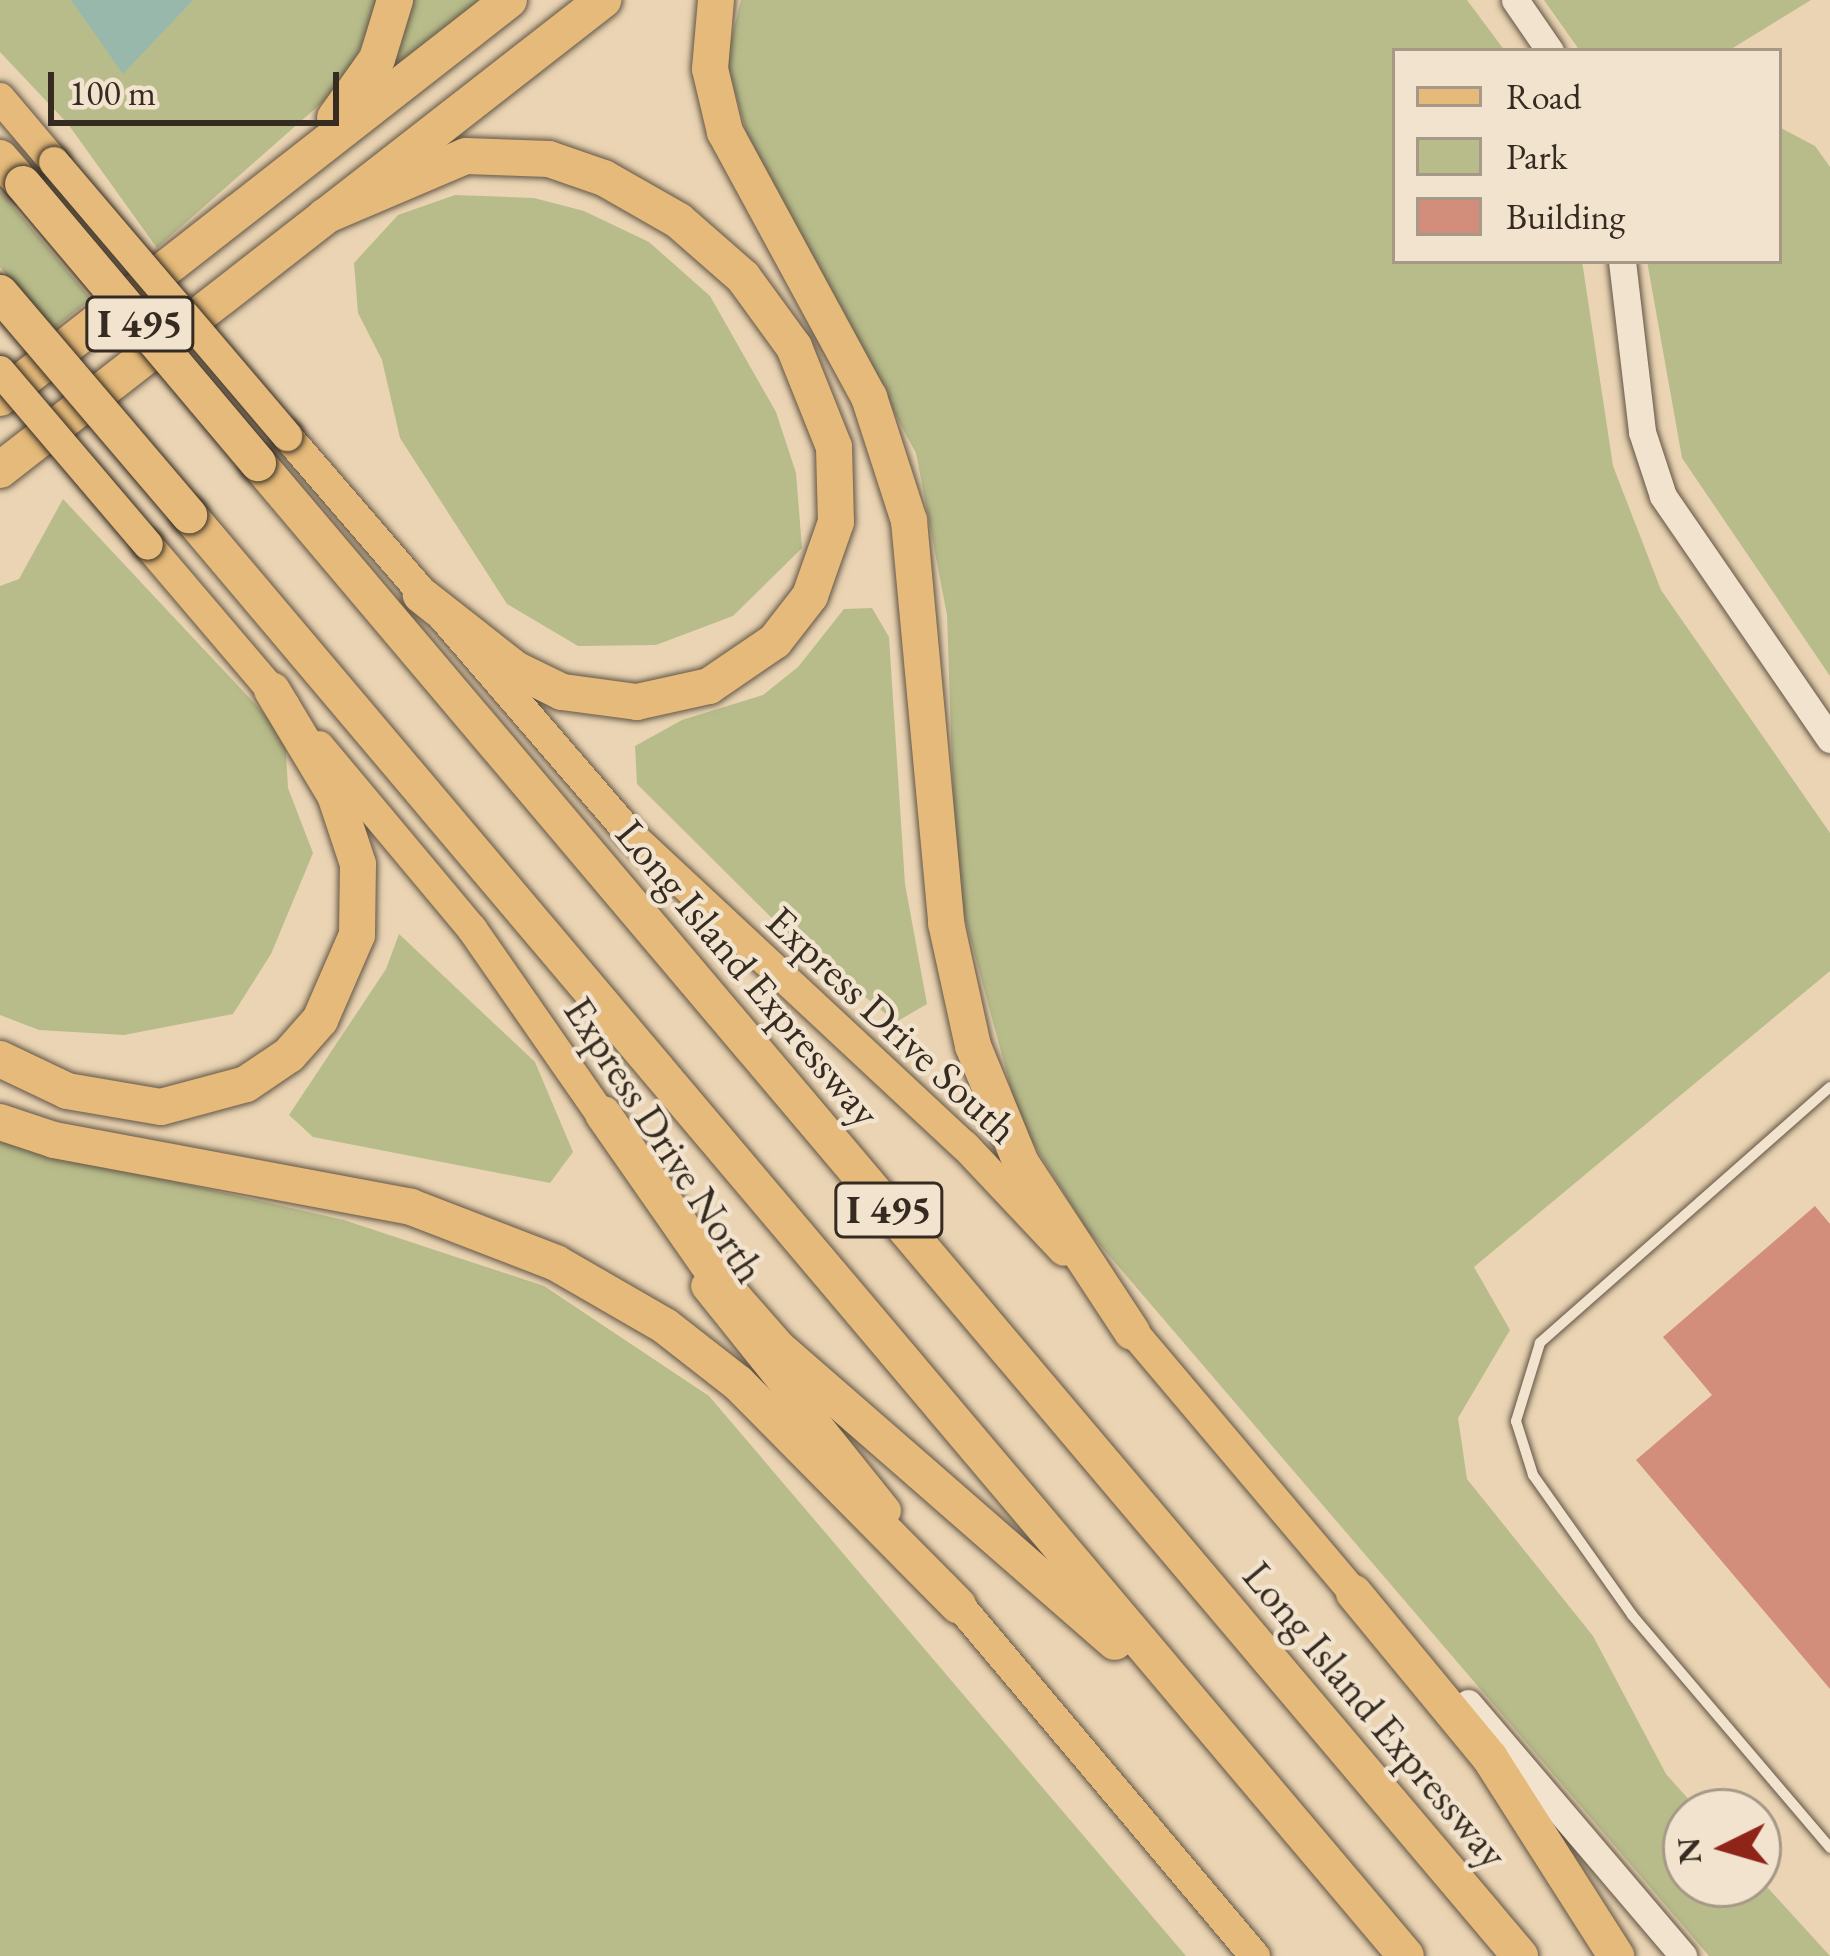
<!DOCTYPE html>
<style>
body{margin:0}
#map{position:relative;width:1830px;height:1956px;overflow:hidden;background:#ead4b3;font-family:"EB Garamond",serif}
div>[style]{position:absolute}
.green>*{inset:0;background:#b8bc8b}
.water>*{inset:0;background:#98b8ac}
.building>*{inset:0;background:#d38e7b}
.roads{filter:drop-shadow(0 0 3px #625545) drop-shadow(0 0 3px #625545)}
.lane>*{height:10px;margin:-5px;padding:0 5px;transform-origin:5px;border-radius:5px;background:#f1e3ce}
.secondary>*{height:27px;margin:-13.5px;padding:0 13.5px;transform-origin:13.5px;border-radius:13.5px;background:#f1e3ce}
.primary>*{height:30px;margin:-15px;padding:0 15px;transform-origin:15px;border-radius:15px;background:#e5ba7a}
.highway>*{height:36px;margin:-18px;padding:0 18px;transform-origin:18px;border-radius:18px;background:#e5ba7a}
.bridges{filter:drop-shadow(0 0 3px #352b20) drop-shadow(0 0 3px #352b20)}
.primary-bridge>*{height:30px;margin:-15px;padding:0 15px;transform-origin:15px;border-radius:15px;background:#e5ba7a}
.highway-bridge>*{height:36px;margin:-18px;padding:0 18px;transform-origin:18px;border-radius:18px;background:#e5ba7a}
span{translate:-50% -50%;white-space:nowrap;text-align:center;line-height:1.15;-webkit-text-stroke:9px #f1e3ce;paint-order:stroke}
.shield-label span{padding:3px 9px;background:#f1e3ce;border:3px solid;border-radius:9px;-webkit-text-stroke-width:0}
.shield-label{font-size:39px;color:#352b20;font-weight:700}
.street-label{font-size:42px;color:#352b20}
.legend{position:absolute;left:1392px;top:48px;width:390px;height:216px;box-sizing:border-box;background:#f1e3ce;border:3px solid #a69988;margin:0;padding:15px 21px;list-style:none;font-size:36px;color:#352b20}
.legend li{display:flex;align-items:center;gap:24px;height:60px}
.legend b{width:60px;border:3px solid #a69988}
.north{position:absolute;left:1662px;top:1788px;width:120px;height:120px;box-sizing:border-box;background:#f1e3ce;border:3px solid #a69988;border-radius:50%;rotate:265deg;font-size:33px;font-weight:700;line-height:48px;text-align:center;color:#352b20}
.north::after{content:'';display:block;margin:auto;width:42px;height:54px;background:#8f2418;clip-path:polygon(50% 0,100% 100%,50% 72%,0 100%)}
.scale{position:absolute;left:48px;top:72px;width:291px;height:54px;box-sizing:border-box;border:6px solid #352b20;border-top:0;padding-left:15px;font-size:36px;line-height:42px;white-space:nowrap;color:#352b20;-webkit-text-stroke:9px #f1e3ce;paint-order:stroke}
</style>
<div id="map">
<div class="green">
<i style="clip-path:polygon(0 0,377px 0,377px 14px,342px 85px,157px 248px,68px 124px,0 52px)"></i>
<i style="clip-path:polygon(407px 0,480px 0,387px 75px)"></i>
<i style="clip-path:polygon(741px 0,1467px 0,1505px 51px,1395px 51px,1395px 261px,1582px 261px,1613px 466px,1661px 590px,1830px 833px,1830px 971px,1474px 1267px,1510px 1330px,1458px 1418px,1467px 1479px,1593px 1636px,1666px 1774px,1700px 1812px,1686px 1812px,1686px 1884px,1758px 1884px,1758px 1877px,1830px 1956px,1709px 1956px,1088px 1231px,1020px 1122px,956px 885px,947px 615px,916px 453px,750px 145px,726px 60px)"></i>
<i style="clip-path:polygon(1544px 0,1811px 0,1728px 51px,1580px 51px)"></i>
<i style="clip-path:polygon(1779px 127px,1815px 146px,1830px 167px,1830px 676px,1682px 458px,1647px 261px,1779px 261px)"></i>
<i style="clip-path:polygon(0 191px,91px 299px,52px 330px,0 267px)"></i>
<i style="clip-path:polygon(455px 195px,534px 198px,584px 211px,649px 242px,710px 296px,776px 412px,796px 473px,802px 548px,733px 616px,656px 645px,578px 646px,507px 604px,400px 438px,382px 360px,358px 313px,354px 263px,398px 215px)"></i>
<i style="clip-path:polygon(63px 499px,285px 736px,288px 788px,313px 853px,271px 954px,233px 1014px,124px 1035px,39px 1030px,0 1015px,0 586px,19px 579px)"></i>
<i style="clip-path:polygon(872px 608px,889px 637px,905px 884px,927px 1004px,896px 1022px,791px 937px,637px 784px,635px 746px,682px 720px,763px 695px,798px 667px,844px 609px)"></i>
<i style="clip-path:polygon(399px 934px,535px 1062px,573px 1152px,550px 1183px,313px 1137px,289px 1115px,386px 969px)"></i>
<i style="clip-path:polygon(0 1142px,344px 1220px,544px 1286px,709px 1396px,1186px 1956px,0 1956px)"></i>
</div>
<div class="water">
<i style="clip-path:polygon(71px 0,193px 0,123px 74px)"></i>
</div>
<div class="building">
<i style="clip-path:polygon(1815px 1206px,1830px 1224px,1830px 1689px,1636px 1460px,1712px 1395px,1663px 1337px)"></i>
</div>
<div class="roads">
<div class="lane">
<i style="left:1830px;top:1087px;width:387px;rotate:138.6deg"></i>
<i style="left:1540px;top:1343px;width:82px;rotate:107.1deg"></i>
<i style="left:1516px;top:1421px;width:57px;rotate:72.5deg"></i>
<i style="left:1533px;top:1475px;width:171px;rotate:54.7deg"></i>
<i style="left:1632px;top:1615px;width:306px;rotate:49.6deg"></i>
</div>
<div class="secondary">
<i style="left:1515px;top:0;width:62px;rotate:55.5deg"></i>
<i style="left:1622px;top:261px;width:172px;rotate:83.3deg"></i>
<i style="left:1642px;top:432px;width:67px;rotate:71.8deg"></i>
<i style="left:1663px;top:496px;width:295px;rotate:55.5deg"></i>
<i style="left:1468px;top:1703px;width:332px;rotate:49.6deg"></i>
</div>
<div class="primary">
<i style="left:0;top:98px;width:84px;rotate:49.8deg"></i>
<i style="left:287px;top:436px;width:528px;rotate:49.22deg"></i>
<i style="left:632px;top:836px;width:455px;rotate:43deg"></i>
<i style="left:965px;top:1146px;width:144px;rotate:46.7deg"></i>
<i style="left:148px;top:545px;width:210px;rotate:49.6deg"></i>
<i style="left:319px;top:746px;width:239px;rotate:50.1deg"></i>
<i style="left:472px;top:929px;width:247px;rotate:55.2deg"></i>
<i style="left:706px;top:1286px;width:288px;rotate:51.3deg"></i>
<i style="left:1119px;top:1315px;width:364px;rotate:49.8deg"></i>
<i style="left:944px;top:1587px;width:483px;rotate:49.9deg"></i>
</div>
<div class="highway">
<i style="left:716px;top:0;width:69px;rotate:95deg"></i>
<i style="left:710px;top:69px;width:65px;rotate:76.6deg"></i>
<i style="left:725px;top:132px;width:302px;rotate:61.5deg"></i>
<i style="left:869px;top:397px;width:130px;rotate:72.1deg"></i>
<i style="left:909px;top:521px;width:404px;rotate:84.7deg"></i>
<i style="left:946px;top:923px;width:126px;rotate:77.6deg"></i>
<i style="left:973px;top:1046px;width:126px;rotate:67.7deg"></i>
<i style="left:1021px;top:1163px;width:202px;rotate:56.7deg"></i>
<i style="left:335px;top:118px;width:72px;rotate:-54.6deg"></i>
<i style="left:377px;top:59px;width:62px;rotate:-73deg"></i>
<i style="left:0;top:158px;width:35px;rotate:49deg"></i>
<i style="left:325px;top:216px;width:153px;rotate:-23.1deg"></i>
<i style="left:466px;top:156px;width:83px;rotate:2.1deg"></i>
<i style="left:549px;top:159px;width:58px;rotate:19.1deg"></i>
<i style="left:604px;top:178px;width:86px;rotate:29.8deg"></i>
<i style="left:679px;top:221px;width:85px;rotate:41.2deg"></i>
<i style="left:743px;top:277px;width:87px;rotate:53.9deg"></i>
<i style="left:794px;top:347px;width:108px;rotate:68.2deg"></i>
<i style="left:834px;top:447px;width:75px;rotate:88.5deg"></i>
<i style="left:836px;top:522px;width:78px;rotate:109.4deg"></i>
<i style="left:810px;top:596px;width:57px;rotate:127.9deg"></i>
<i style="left:775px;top:641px;width:80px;rotate:145.7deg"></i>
<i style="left:709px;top:686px;width:74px;rotate:167.5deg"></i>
<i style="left:637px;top:702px;width:76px;rotate:-172.4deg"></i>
<i style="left:562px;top:692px;width:52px;rotate:-153.9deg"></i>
<i style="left:515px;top:669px;width:120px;rotate:-141.8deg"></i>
<i style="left:0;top:398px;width:646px;rotate:-38.02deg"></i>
<i style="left:258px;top:463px;width:1955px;rotate:49.79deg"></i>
<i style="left:0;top:470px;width:765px;rotate:-37.93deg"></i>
<i style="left:189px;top:515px;width:1886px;rotate:49.82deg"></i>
<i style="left:0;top:1059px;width:74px;rotate:25.5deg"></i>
<i style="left:67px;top:1091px;width:95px;rotate:9.7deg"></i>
<i style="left:161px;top:1107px;width:88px;rotate:-15.1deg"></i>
<i style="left:246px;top:1084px;width:52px;rotate:-34deg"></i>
<i style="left:289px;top:1055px;width:47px;rotate:-48.5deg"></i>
<i style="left:320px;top:1020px;width:93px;rotate:-66.5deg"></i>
<i style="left:357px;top:935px;width:71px;rotate:-89.2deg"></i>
<i style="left:358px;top:864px;width:73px;rotate:-108.4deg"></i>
<i style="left:335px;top:795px;width:122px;rotate:-121deg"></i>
<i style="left:603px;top:1114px;width:206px;rotate:55.1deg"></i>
<i style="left:721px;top:1283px;width:86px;rotate:48.8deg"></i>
<i style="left:778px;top:1348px;width:447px;rotate:41.1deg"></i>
<i style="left:0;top:1122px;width:57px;rotate:18.4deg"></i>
<i style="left:54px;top:1140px;width:363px;rotate:10.6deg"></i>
<i style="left:411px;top:1207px;width:155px;rotate:21.1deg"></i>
<i style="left:556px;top:1263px;width:126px;rotate:30deg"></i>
<i style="left:665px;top:1326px;width:93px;rotate:38deg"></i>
<i style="left:738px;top:1383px;width:313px;rotate:45.3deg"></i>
<i style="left:1354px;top:1593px;width:214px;rotate:50.5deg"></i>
<i style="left:1490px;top:1758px;width:235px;rotate:57.5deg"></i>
</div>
</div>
<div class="bridges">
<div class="primary-bridge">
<i style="left:54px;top:162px;width:360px;rotate:49.6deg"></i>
<i style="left:0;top:371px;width:228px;rotate:49.6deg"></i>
</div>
<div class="highway-bridge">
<i style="left:23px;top:184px;width:365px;rotate:49.9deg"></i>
<i style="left:0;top:293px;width:292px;rotate:49.6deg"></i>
</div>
</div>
<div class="shield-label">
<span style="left:140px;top:324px">I 495</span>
<span style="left:889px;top:1210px">I 495</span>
</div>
<div class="street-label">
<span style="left:748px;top:973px;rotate:50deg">Long Island Expressway</span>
<span style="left:892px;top:1025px;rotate:43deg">Express Drive South</span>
<span style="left:664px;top:1140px;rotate:57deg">Express Drive North</span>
<span style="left:1375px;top:1715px;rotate:50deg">Long Island Expressway</span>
</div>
<ul class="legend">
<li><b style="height:15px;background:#e5ba7a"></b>Road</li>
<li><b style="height:33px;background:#b8bc8b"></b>Park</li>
<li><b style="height:33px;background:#d38e7b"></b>Building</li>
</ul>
<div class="north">N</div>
<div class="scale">100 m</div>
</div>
